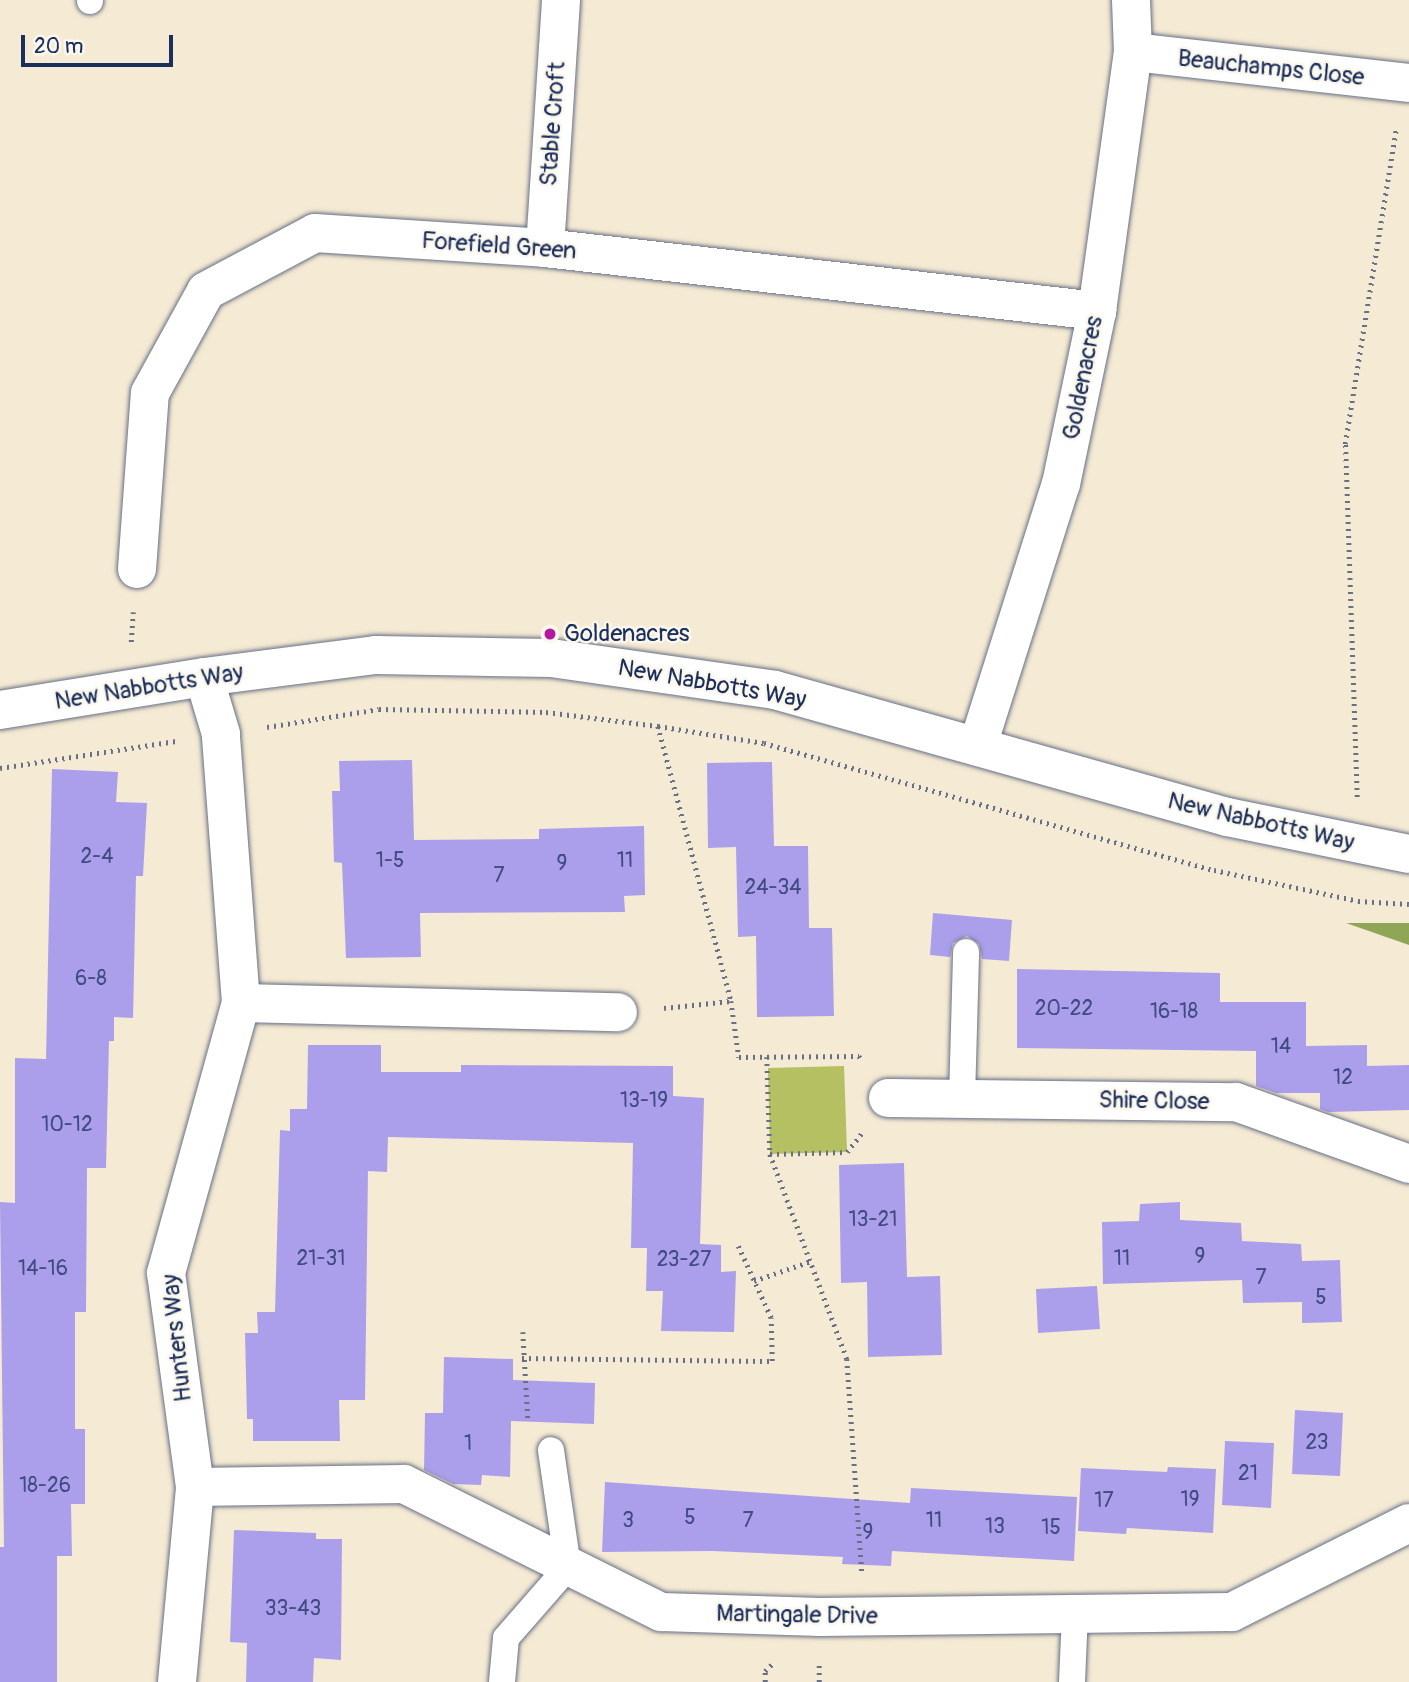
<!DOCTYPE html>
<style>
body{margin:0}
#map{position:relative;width:1409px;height:1682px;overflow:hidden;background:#f5ead3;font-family:Pangolin,sans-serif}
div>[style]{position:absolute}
.green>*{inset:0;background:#b4c061}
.forest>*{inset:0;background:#8fa657}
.building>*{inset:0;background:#ab9feb}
.path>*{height:4.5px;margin-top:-2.25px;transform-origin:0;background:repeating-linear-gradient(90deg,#677087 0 2px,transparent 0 7px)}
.roads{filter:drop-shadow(0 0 2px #677087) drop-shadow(0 0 2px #677087)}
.service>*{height:26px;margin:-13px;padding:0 13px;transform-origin:13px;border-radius:13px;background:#fff}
.minor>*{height:38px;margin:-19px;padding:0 19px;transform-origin:19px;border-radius:19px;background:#fff}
.tertiary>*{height:38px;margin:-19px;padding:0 19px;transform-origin:19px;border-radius:19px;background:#fff}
.dots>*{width:19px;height:19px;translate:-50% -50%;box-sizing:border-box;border:4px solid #fbf7ec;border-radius:50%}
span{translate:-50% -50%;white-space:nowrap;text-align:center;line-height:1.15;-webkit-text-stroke:5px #fbf7ec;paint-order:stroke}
.number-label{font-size:21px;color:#3f4b81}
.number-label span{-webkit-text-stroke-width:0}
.street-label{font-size:24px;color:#1b2f5e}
.poi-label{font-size:24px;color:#1b2f5e}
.left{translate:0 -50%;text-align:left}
.scale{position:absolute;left:21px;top:35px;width:152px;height:32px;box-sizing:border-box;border:4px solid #1b2f5e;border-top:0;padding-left:9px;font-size:21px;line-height:24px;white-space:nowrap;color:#1b2f5e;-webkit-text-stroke:5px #fbf7ec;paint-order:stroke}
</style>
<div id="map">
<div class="green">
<i style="clip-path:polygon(844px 1066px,847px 1152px,770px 1154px,768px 1068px)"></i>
</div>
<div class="forest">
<i style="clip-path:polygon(1346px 923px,1409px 923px,1409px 945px)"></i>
</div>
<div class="building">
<i style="clip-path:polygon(412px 760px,414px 840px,539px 839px,539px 829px,644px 826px,645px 895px,624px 896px,625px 912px,420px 913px,421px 957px,346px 958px,342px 863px,334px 862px,332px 791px,340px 791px,339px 761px)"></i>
<i style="clip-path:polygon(772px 762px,774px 846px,808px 846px,809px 928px,832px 928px,834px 1016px,757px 1017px,756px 936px,738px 937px,736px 847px,708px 848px,707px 763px)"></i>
<i style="clip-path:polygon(52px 769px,118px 772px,116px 802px,147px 803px,143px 876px,136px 876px,133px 1018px,114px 1017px,114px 1041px,109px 1041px,106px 1168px,87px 1168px,86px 1312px,75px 1312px,75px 1429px,85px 1429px,85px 1504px,71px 1504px,72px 1556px,57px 1556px,57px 1682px,0 1682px,0 1547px,4px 1547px,0 1202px,15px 1203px,15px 1058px,46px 1059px)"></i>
<i style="clip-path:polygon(933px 913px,1012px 920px,1009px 961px,982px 959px,979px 944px,967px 936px,953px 943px,950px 957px,930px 955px)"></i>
<i style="clip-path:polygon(1017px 969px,1220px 973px,1220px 1002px,1306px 1002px,1306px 1046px,1367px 1045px,1367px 1066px,1409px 1065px,1409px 1110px,1328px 1112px,1320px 1109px,1320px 1093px,1276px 1093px,1256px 1086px,1256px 1051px,1017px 1048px)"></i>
<i style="clip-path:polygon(308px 1045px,381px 1045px,381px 1072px,461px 1072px,461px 1065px,673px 1066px,673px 1096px,704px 1098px,700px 1244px,721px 1245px,721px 1272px,736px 1271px,734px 1332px,661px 1331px,663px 1291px,646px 1291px,647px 1248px,631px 1248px,633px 1143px,388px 1137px,387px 1172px,368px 1171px,365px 1400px,339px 1400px,340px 1441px,253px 1441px,253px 1419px,247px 1419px,245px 1333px,258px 1333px,257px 1312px,275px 1312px,280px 1130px,290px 1131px,290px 1109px,307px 1109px)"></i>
<i style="clip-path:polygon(904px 1163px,907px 1277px,940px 1276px,942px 1355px,868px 1357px,867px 1282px,841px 1283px,839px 1165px)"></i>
<i style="clip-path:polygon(1180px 1202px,1180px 1220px,1241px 1223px,1242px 1241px,1301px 1244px,1302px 1261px,1340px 1260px,1342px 1322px,1302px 1323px,1302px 1302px,1243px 1303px,1242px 1280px,1103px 1284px,1102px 1222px,1139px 1221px,1140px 1204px)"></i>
<i style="clip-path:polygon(1097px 1286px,1100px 1329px,1038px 1333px,1036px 1289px)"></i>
<i style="clip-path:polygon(444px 1357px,513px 1359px,513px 1380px,595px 1383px,594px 1424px,511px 1421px,510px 1477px,482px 1475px,481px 1485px,453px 1484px,424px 1470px,425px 1413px,443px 1413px)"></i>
<i style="clip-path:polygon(1295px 1410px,1343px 1413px,1340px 1476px,1292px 1474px)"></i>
<i style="clip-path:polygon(1225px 1441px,1274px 1443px,1271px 1508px,1222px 1505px)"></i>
<i style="clip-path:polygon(1168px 1467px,1216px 1469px,1213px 1533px,1127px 1528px,1126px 1534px,1078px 1531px,1081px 1468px,1167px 1472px)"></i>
<i style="clip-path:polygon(605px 1482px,910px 1503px,911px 1488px,1077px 1497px,1074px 1561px,892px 1551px,891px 1566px,842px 1564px,843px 1557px,713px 1551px,602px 1552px)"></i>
<i style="clip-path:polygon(234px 1530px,316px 1533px,316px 1539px,342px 1539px,341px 1660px,314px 1658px,313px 1682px,246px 1682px,247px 1643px,230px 1642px)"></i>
</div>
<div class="path">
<i style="left:131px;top:642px;width:30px;rotate:-86deg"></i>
<i style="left:658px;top:726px;width:285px;rotate:75.1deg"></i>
<i style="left:267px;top:727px;width:113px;rotate:-9.1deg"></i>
<i style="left:379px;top:709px;width:167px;rotate:1deg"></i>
<i style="left:546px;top:712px;width:113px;rotate:7.1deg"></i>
<i style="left:658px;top:726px;width:107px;rotate:9.1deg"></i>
<i style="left:764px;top:743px;width:468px;rotate:15.8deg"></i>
<i style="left:1214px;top:870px;width:147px;rotate:12.1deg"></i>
<i style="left:1358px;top:901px;width:51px;rotate:3.4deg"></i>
<i style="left:0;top:768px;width:178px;rotate:-8.7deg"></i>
<i style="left:1357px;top:797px;width:353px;rotate:-91.9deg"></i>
<i style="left:1345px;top:444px;width:320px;rotate:-80.8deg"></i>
<i style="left:664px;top:1008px;width:67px;rotate:-6deg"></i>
<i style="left:731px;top:1001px;width:57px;rotate:81.9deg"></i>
<i style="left:739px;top:1057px;width:120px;rotate:-0.5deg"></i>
<i style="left:859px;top:1056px;width:5px;rotate:53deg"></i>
<i style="left:767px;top:1057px;width:97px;rotate:88.2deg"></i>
<i style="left:770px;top:1154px;width:219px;rotate:69.4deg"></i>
<i style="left:847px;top:1359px;width:213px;rotate:86deg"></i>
<i style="left:770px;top:1154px;width:77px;rotate:-1.5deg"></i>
<i style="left:847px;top:1152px;width:24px;rotate:-52deg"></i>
<i style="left:754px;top:1281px;width:60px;rotate:-19.3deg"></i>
<i style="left:523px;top:1332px;width:86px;rotate:86.7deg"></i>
<i style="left:522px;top:1358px;width:250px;rotate:0.7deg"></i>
<i style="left:772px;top:1361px;width:43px;rotate:-91.3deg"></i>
<i style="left:771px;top:1318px;width:79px;rotate:-114.6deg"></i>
<i style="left:765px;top:1682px;width:11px;rotate:-90deg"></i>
<i style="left:765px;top:1671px;width:13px;rotate:-45deg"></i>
<i style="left:819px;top:1682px;width:19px;rotate:-90deg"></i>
</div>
<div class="roads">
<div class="service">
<i style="left:90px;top:1px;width:1px;rotate:-90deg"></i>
<i style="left:962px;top:1099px;width:147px;rotate:-88.4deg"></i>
<i style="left:502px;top:1682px;width:44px;rotate:-84.8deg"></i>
<i style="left:506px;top:1638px;width:94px;rotate:-48.9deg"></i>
<i style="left:568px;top:1567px;width:118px;rotate:-98.3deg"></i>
<i style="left:1072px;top:1682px;width:68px;rotate:-87.5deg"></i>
</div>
<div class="minor">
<i style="left:1133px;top:52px;width:278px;rotate:6.4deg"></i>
<i style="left:545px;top:248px;width:249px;rotate:-86.3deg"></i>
<i style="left:137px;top:569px;width:176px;rotate:-85.8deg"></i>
<i style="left:150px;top:393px;width:116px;rotate:-61.2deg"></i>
<i style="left:206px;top:291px;width:123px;rotate:-28deg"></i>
<i style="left:315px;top:233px;width:230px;rotate:3.7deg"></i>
<i style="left:545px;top:248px;width:556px;rotate:6.51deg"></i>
<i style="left:978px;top:745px;width:274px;rotate:-72.4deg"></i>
<i style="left:1061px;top:484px;width:177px;rotate:-78.2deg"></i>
<i style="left:1097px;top:311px;width:261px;rotate:-82.1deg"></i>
<i style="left:1133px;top:52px;width:52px;rotate:-92.2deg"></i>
<i style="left:241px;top:1003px;width:377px;rotate:1.4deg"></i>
<i style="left:888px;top:1098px;width:348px;rotate:0.7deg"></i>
<i style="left:1236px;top:1102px;width:184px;rotate:19.7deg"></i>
<i style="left:195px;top:1487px;width:209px;rotate:-0.8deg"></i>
<i style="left:404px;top:1484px;width:287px;rotate:26.5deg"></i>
<i style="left:661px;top:1612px;width:159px;rotate:1.8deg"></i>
<i style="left:820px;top:1617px;width:412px;rotate:-0.7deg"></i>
<i style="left:1232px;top:1612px;width:198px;rotate:-26.7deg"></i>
<i style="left:177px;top:1682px;width:196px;rotate:-84.7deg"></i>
<i style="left:195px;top:1487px;width:216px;rotate:-97.7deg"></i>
<i style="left:166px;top:1273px;width:280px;rotate:-74.5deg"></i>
<i style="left:241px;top:1003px;width:270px;rotate:-94.3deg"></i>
<i style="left:221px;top:734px;width:59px;rotate:-106.6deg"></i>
</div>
<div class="tertiary">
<i style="left:0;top:710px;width:207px;rotate:-9.2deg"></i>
<i style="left:204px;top:677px;width:173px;rotate:-7.3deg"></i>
<i style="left:376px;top:655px;width:175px;rotate:1deg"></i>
<i style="left:551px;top:658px;width:226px;rotate:8.1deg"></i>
<i style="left:775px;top:690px;width:470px;rotate:15.7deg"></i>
<i style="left:1227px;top:817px;width:186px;rotate:11.5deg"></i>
</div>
</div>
<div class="dots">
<i style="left:550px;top:634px;background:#b5179e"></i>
</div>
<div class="number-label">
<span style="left:97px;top:857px">2-4</span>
<span style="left:390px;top:861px">1-5</span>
<span style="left:625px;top:861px">11</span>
<span style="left:562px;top:864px">9</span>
<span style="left:499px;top:876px">7</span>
<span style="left:773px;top:888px">24-34</span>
<span style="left:91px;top:979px">6-8</span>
<span style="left:1064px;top:1009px">20-22</span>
<span style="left:1174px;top:1012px">16-18</span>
<span style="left:1281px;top:1047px">14</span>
<span style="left:1343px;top:1078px">12</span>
<span style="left:644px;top:1101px">13-19</span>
<span style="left:67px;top:1125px">10-12</span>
<span style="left:873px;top:1220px">13-21</span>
<span style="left:1200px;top:1257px">9</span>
<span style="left:321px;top:1259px">21-31</span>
<span style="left:1122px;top:1259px">11</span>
<span style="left:684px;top:1260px">23-27</span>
<span style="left:43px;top:1269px">14-16</span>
<span style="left:1261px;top:1278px">7</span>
<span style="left:1321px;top:1298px">5</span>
<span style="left:1317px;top:1443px">23</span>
<span style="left:468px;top:1444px">1</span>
<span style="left:1248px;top:1474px">21</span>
<span style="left:45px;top:1486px">18-26</span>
<span style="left:1190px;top:1500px">19</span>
<span style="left:1104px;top:1501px">17</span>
<span style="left:690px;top:1518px">5</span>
<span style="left:628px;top:1521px">3</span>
<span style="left:748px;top:1521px">7</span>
<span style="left:934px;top:1521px">11</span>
<span style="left:995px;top:1527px">13</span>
<span style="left:1051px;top:1528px">15</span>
<span style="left:868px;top:1533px">9</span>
<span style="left:293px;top:1609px">33-43</span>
</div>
<div class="street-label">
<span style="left:1271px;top:68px;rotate:6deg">Beauchamps Close</span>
<span style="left:553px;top:124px;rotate:-86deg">Stable Croft</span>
<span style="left:499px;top:246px;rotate:4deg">Forefield Green</span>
<span style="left:1083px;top:378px;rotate:-79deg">Goldenacres</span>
<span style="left:712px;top:684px;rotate:10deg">New Nabbotts Way</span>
<span style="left:149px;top:687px;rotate:-9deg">New Nabbotts Way</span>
<span style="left:1261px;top:822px;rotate:13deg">New Nabbotts Way</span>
<span style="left:1154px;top:1101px;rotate:1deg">Shire Close</span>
<span style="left:177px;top:1338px;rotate:-96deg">Hunters Way</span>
<span style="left:797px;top:1615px;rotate:1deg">Martingale Drive</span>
</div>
<div class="poi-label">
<span class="left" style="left:564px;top:634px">Goldenacres</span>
</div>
<div class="scale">20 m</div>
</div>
